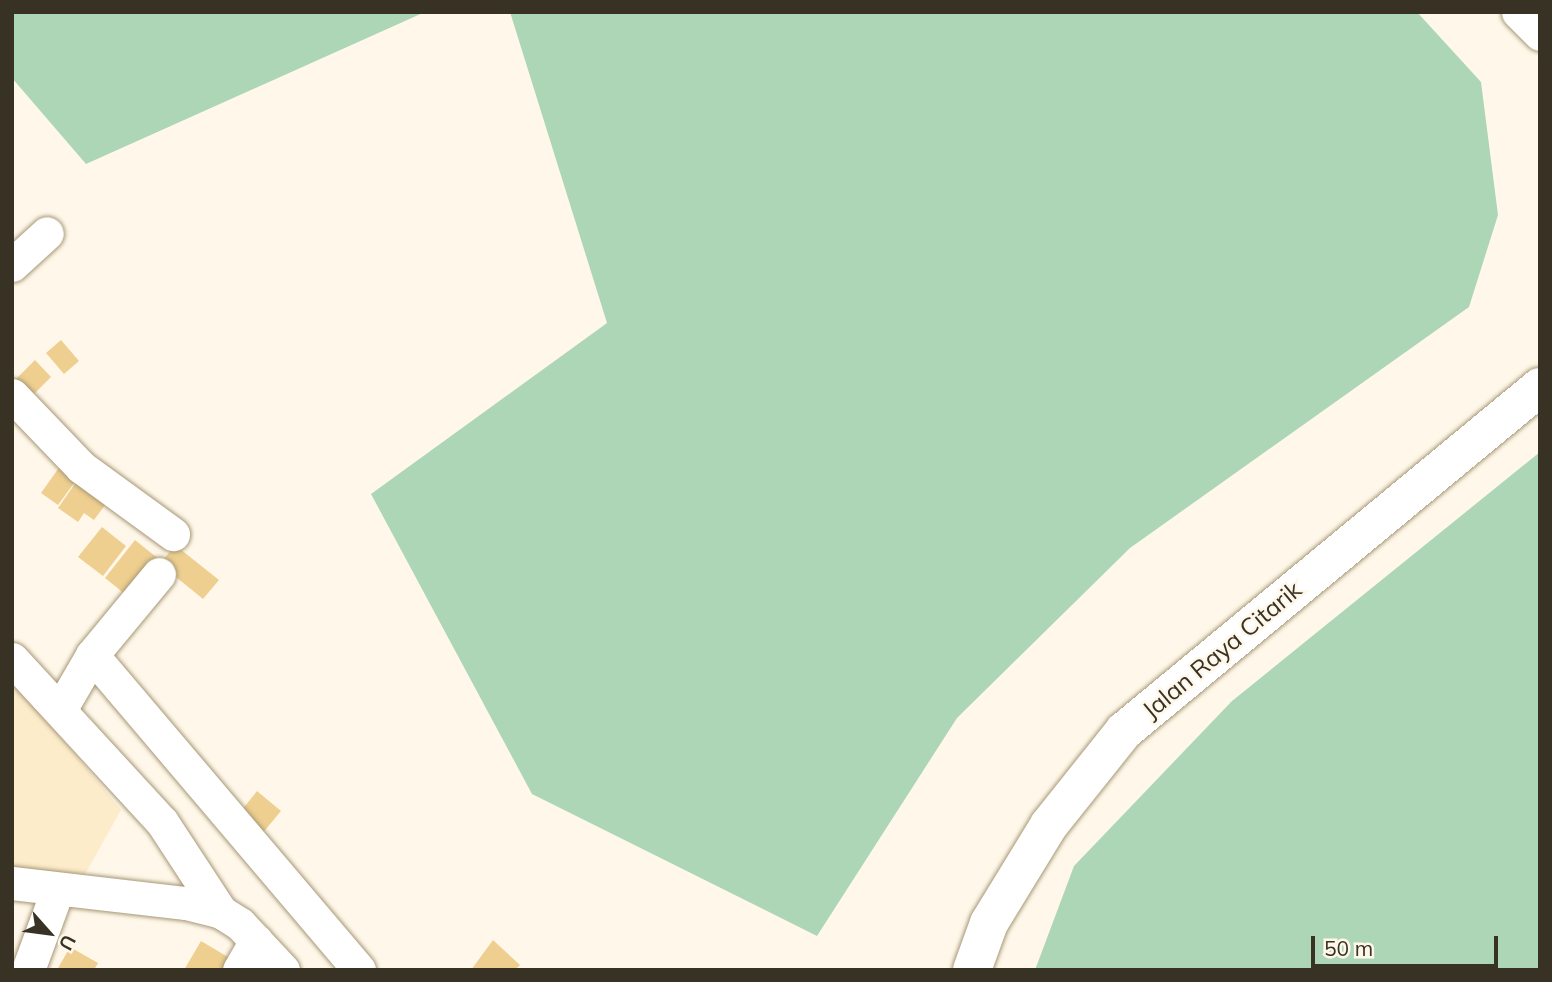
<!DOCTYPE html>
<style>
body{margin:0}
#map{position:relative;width:1552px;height:982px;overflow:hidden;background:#fff8ea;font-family:Mulish,sans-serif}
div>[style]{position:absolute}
.built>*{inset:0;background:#fcecca}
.green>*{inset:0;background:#add6b6}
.building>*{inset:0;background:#eecf8f}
.roads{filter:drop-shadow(0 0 2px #a79776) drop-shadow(0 0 2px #a79776)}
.minor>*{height:33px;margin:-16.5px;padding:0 16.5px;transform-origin:16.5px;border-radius:16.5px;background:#fff}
.major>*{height:38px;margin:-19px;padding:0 19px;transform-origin:19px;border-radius:19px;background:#fff}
span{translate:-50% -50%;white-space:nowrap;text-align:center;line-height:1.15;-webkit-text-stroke:5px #fff8ea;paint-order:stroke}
.street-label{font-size:24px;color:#383224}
.frame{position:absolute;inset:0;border:14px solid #383224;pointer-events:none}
.north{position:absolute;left:14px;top:898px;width:70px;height:70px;-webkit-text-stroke:5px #fff8ea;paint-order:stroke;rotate:118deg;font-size:19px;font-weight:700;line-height:28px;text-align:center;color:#383224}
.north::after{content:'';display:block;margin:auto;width:24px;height:32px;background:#383224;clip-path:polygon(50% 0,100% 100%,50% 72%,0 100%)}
.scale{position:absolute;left:1311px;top:936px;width:187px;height:32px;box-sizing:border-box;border:4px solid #383224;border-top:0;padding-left:9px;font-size:21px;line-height:24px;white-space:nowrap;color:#383224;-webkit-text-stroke:5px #fff8ea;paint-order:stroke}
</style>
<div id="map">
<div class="built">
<i style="clip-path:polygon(12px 678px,121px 810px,72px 898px,12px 892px)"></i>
</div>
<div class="green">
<i style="clip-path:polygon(12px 12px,425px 12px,86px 164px,12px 78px)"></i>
<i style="clip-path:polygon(510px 12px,1417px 12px,1481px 82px,1498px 215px,1469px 307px,1130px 548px,957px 718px,817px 936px,532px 794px,371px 494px,607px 323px)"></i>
<i style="clip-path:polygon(1540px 452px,1540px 970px,1035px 970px,1074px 866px,1232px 701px)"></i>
</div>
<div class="building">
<i style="clip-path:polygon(61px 340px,79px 361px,64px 374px,46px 353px)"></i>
<i style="clip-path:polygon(35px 360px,51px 377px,27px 401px,12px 383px)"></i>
<i style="clip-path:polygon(63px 462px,80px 475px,58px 505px,41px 493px)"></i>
<i style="clip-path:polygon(81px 475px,105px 505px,94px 520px,84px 513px,78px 522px,58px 508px)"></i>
<i style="clip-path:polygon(102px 527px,126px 546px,103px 576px,78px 557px)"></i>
<i style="clip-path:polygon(135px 540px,160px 560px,130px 598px,105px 578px)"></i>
<i style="clip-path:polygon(175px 545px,219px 580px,203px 599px,160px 564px)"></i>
<i style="clip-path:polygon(257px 791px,281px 811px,261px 835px,237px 816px)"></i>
<i style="clip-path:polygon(493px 940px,520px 965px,515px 970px,471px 970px)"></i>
<i style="clip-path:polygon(201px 941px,238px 963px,234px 970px,184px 970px)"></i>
<i style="clip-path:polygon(70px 947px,98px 963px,94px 970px,57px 970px)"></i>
</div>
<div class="roads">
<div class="minor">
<i style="left:1518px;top:12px;width:31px;rotate:45deg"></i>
<i style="left:12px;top:265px;width:47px;rotate:-42.4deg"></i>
<i style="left:12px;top:395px;width:100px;rotate:46.2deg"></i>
<i style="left:81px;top:467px;width:114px;rotate:36.1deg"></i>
<i style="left:92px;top:655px;width:413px;rotate:49.7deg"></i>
<i style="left:12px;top:659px;width:222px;rotate:47.4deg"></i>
<i style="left:162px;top:822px;width:108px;rotate:56.8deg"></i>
<i style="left:60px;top:710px;width:64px;rotate:-59.8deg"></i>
<i style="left:92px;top:655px;width:105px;rotate:-50.4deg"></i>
<i style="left:12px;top:883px;width:175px;rotate:6.6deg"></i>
<i style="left:186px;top:903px;width:36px;rotate:14deg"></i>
<i style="left:221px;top:912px;width:22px;rotate:32deg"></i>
<i style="left:240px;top:924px;width:63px;rotate:46.9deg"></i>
<i style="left:28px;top:970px;width:84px;rotate:-69.8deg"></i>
<i style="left:239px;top:970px;width:34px;rotate:-60deg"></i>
</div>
<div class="major">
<i style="left:972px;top:970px;width:50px;rotate:-70.1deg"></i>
<i style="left:989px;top:923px;width:115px;rotate:-58.5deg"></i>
<i style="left:1049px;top:825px;width:120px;rotate:-51.4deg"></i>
<i style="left:1124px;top:731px;width:540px;rotate:-39.59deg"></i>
</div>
</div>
<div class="street-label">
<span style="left:1222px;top:650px;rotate:-40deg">Jalan Raya Citarik</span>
</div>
<div class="frame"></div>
<div class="north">U</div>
<div class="scale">50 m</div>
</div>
